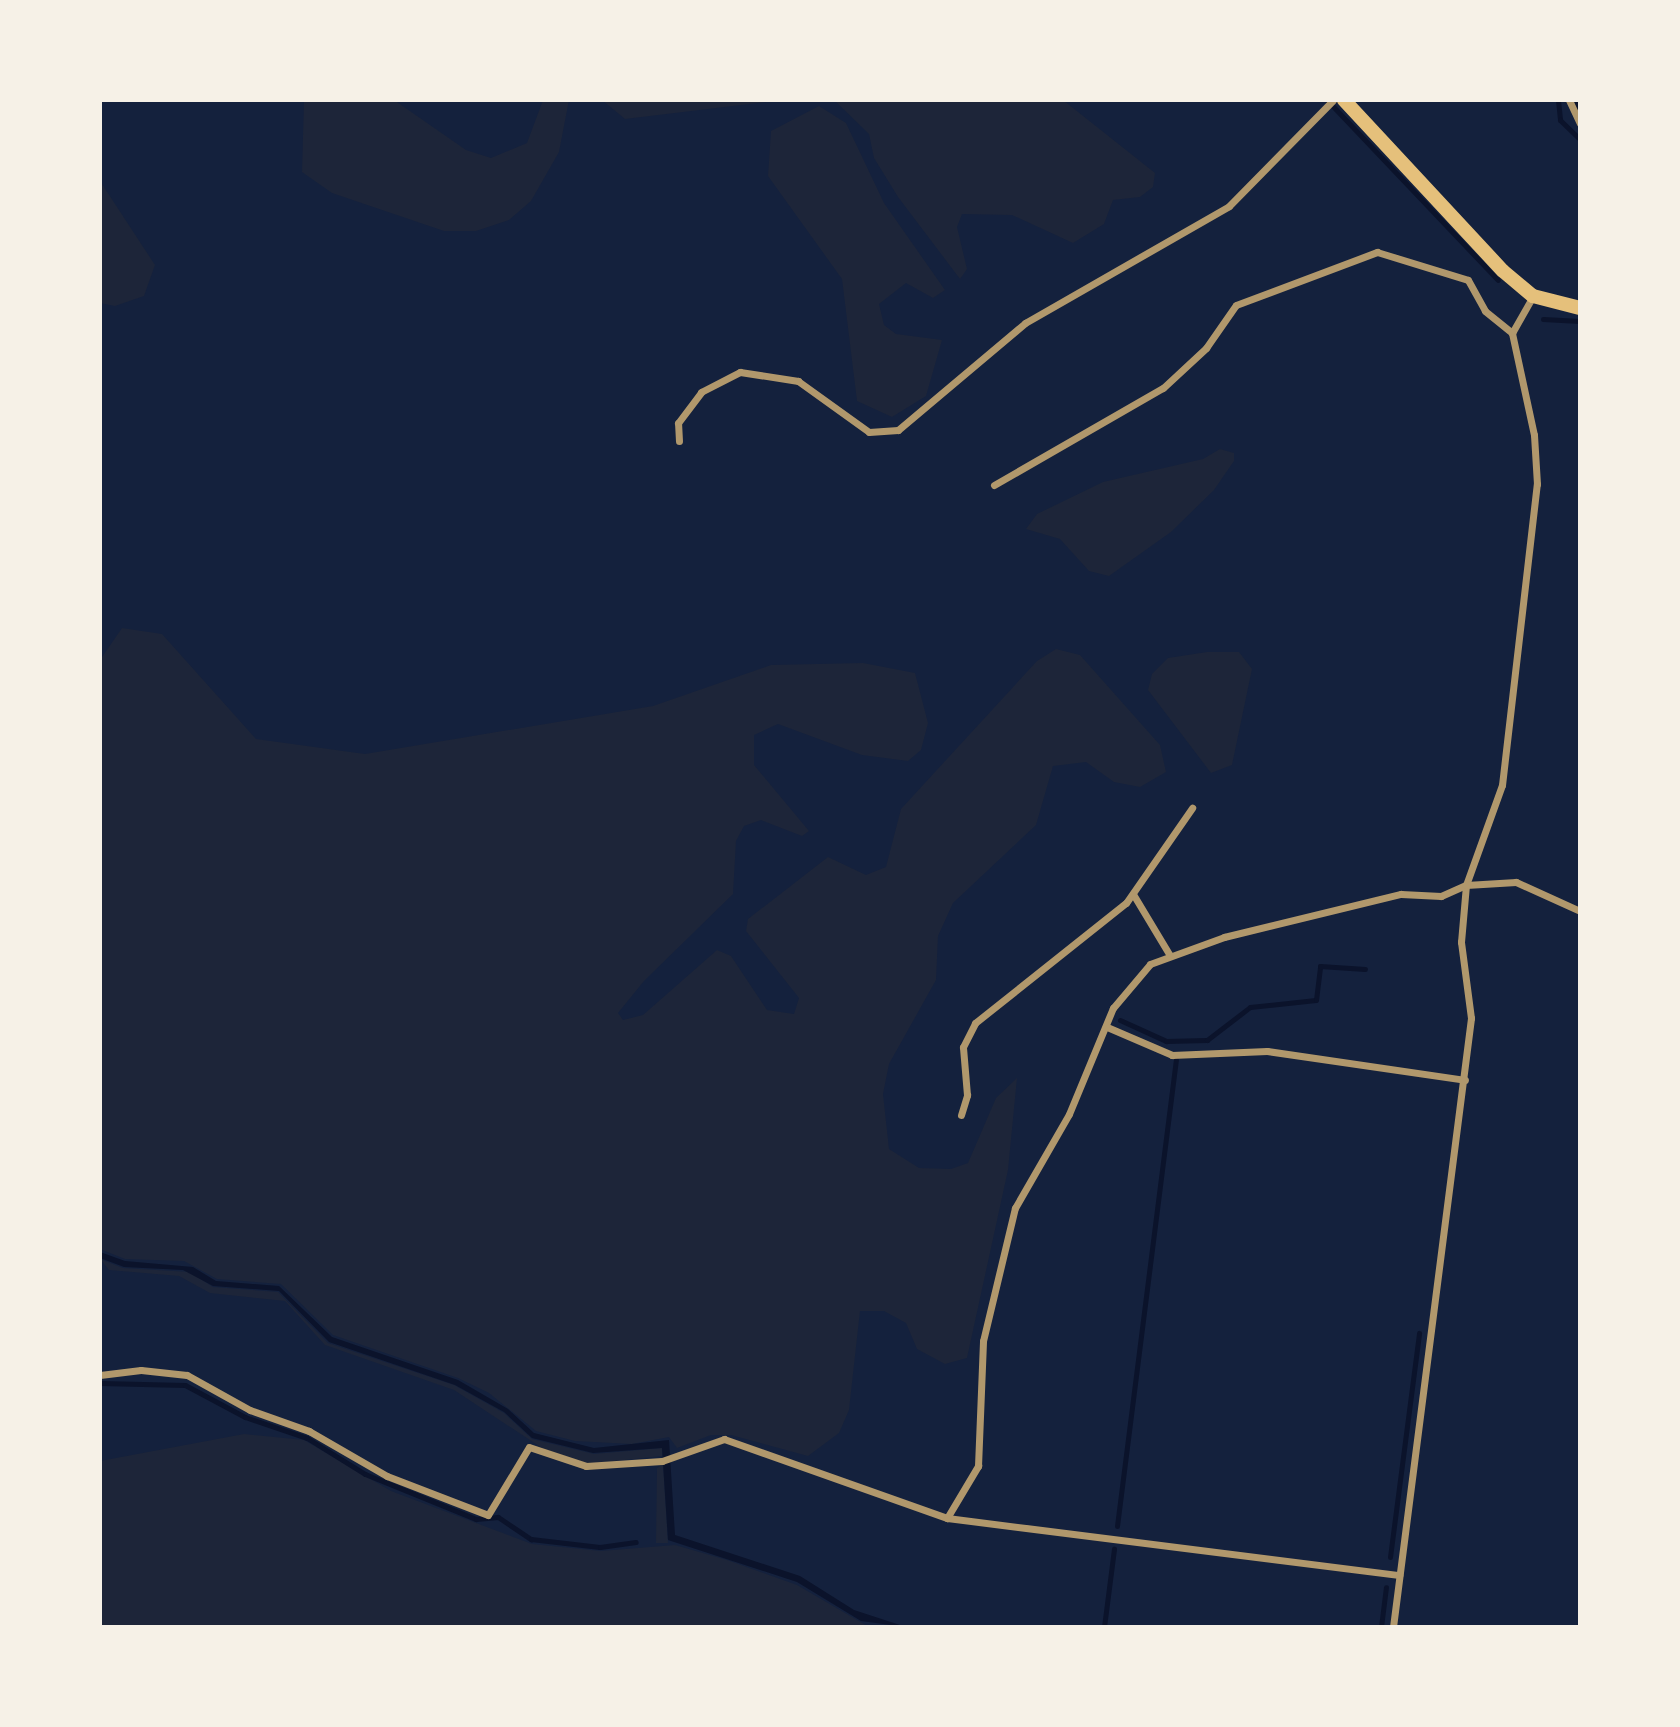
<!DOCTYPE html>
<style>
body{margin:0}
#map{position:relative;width:1680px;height:1727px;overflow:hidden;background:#14213d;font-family:Manrope,sans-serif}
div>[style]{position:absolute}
.green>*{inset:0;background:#1d2539}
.water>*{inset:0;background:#0b132b}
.stream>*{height:5px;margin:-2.5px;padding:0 2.5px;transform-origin:2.5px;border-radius:2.5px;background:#0b132b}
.minor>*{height:7px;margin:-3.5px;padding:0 3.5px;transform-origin:3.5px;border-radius:3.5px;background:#b1986c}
.secondary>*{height:14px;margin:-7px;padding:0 7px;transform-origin:7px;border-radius:7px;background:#e5c07b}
span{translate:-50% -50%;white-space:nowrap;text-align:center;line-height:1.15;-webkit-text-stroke:5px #f6f1e7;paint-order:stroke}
.frame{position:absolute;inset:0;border:102px solid #f6f1e7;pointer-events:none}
</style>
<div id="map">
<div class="green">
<i style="clip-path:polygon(304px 100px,394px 100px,466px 150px,491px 158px,527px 143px,543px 100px,569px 100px,559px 152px,531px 201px,509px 220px,476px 231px,444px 231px,332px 193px,302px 172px)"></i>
<i style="clip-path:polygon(602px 100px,782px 100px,625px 119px)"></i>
<i style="clip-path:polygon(834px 100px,1063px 100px,1155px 173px,1153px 187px,1140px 197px,1113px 200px,1104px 224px,1073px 243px,1012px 215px,962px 214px,957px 227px,967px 269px,960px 279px,898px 197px,874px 158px,869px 134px)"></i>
<i style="clip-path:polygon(819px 106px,846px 123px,884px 203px,945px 290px,933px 298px,906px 283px,879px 304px,884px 325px,896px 334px,942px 340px,926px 396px,892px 417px,857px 401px,842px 279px,768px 176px,771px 131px)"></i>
<i style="clip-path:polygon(100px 181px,155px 265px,144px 296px,115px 306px,100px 303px)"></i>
<i style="clip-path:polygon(1220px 449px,1234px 453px,1234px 461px,1214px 490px,1171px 532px,1109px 576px,1089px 571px,1060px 539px,1026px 529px,1037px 514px,1103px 482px,1203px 459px)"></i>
<i style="clip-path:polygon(122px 628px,162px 634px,256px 739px,365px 754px,653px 706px,771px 665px,863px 663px,915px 673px,928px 723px,921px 750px,908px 761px,862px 755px,778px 724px,754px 735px,754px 765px,809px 831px,802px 836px,761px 820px,744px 826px,736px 841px,733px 894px,644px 981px,618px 1013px,623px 1020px,643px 1015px,717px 950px,731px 956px,767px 1010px,794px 1014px,799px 998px,746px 931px,748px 919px,828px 857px,866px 875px,886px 867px,901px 809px,1037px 661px,1056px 649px,1080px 655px,1160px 745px,1166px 772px,1140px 787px,1114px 782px,1086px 762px,1053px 766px,1036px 825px,953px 903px,938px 936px,936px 980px,889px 1064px,883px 1094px,889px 1149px,919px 1168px,951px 1169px,968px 1163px,996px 1098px,1017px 1078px,1008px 1170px,967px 1358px,945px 1364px,917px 1349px,906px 1323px,884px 1311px,860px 1311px,849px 1410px,839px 1433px,808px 1456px,731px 1435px,711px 1435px,677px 1448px,669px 1437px,632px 1444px,575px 1441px,536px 1431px,489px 1393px,458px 1378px,333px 1335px,281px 1284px,217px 1279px,184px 1261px,125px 1259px,100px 1249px,100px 660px)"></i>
<i style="clip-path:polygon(1207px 652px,1239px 652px,1252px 669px,1232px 765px,1211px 773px,1148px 690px,1152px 674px,1168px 658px)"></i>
<i style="clip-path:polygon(100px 1259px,123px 1268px,190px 1272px,213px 1287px,278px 1292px,328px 1343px,454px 1385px,504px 1413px,532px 1439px,594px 1454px,662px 1448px,662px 1456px,587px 1464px,545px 1450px,454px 1390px,325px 1345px,285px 1301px,210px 1293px,179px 1276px,109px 1270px)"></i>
<i style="clip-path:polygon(244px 1434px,304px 1440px,391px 1491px,532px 1544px,601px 1551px,675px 1545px,727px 1560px,797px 1585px,869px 1627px,100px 1627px,100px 1461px)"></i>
<i style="clip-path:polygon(663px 1464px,668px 1543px,656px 1543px,657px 1468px)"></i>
</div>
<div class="water">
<i style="clip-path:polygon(100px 1252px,125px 1261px,193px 1267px,216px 1281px,279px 1286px,332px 1337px,458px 1380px,508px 1409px,534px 1433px,594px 1448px,669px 1440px,675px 1535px,800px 1576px,854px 1610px,906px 1627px,861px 1621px,797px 1582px,668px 1540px,662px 1448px,593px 1453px,532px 1438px,504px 1412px,455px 1385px,329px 1342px,279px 1291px,213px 1286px,183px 1270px,124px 1267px,100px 1258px)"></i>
</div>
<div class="stream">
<i style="left:1327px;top:100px;width:248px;rotate:46.5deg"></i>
<i style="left:1558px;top:100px;width:20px;rotate:84deg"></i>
<i style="left:1560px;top:120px;width:28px;rotate:44deg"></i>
<i style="left:1576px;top:100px;width:15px;rotate:74deg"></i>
<i style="left:1543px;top:319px;width:37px;rotate:3deg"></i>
<i style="left:1120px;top:1020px;width:51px;rotate:24.5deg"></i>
<i style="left:1166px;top:1041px;width:41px;rotate:-1.4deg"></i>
<i style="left:1207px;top:1040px;width:54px;rotate:-37.5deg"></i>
<i style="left:1250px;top:1007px;width:66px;rotate:-6.1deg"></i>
<i style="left:1316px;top:1000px;width:34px;rotate:-83deg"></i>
<i style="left:1320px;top:966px;width:45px;rotate:3.8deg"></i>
<i style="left:100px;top:1383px;width:85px;rotate:1.3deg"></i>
<i style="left:185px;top:1385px;width:68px;rotate:28.1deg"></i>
<i style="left:245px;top:1417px;width:65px;rotate:18.7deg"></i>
<i style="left:307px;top:1438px;width:68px;rotate:31.8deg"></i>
<i style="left:365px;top:1474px;width:120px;rotate:22.1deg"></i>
<i style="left:476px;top:1519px;width:22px;rotate:-5deg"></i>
<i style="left:498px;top:1517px;width:40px;rotate:34deg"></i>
<i style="left:531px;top:1539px;width:69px;rotate:6.6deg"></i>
<i style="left:600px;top:1547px;width:36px;rotate:-8deg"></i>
<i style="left:1117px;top:1526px;width:470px;rotate:-82.8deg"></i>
<i style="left:1390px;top:1557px;width:226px;rotate:-82.6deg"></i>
<i style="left:1104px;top:1627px;width:79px;rotate:-82.7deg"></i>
<i style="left:1381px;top:1627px;width:40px;rotate:-82.9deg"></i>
</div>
<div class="minor">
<i style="left:1569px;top:100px;width:26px;rotate:65deg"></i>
<i style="left:679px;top:441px;width:18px;rotate:-93deg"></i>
<i style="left:678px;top:423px;width:39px;rotate:-53deg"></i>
<i style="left:701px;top:392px;width:44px;rotate:-27.1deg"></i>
<i style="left:740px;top:372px;width:59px;rotate:8.8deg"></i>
<i style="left:798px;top:381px;width:87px;rotate:35.7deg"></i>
<i style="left:869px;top:432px;width:29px;rotate:-4deg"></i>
<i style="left:898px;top:430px;width:166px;rotate:-40.1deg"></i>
<i style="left:1025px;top:323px;width:235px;rotate:-29.8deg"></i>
<i style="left:1229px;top:206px;width:148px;rotate:-45.5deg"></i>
<i style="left:994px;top:485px;width:195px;rotate:-29.9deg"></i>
<i style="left:1163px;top:388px;width:59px;rotate:-42.9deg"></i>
<i style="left:1206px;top:348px;width:52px;rotate:-55.1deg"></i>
<i style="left:1236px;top:305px;width:151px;rotate:-20.6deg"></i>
<i style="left:1377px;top:252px;width:95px;rotate:17.1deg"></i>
<i style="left:1468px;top:280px;width:35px;rotate:61deg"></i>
<i style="left:1485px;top:311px;width:35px;rotate:39deg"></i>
<i style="left:1133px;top:894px;width:70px;rotate:59deg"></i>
<i style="left:1107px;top:1027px;width:71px;rotate:23.3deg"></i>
<i style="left:1172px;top:1055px;width:95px;rotate:-2.4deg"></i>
<i style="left:1267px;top:1051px;width:200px;rotate:8.3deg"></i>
<i style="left:961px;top:1115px;width:21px;rotate:-73deg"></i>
<i style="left:967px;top:1095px;width:48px;rotate:-94.8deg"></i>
<i style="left:963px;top:1047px;width:27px;rotate:-63deg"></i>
<i style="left:975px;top:1023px;width:193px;rotate:-38.5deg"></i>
<i style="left:1126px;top:903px;width:116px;rotate:-55.2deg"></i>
<i style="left:100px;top:1375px;width:41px;rotate:-7deg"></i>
<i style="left:141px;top:1370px;width:46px;rotate:6.2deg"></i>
<i style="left:187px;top:1375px;width:72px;rotate:29.1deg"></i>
<i style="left:250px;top:1410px;width:63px;rotate:19.6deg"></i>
<i style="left:309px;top:1431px;width:90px;rotate:30deg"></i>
<i style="left:387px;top:1476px;width:108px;rotate:21.1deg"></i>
<i style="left:488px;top:1515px;width:79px;rotate:-58.9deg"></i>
<i style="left:529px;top:1447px;width:60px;rotate:18.4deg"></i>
<i style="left:586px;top:1466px;width:76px;rotate:-3.8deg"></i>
<i style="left:662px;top:1461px;width:66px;rotate:-19.5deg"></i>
<i style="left:724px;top:1439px;width:237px;rotate:19.5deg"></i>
<i style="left:947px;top:1518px;width:456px;rotate:7.2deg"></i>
<i style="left:947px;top:1518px;width:61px;rotate:-59.2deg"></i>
<i style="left:978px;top:1466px;width:125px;rotate:-87.7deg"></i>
<i style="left:983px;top:1341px;width:137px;rotate:-76.5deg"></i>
<i style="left:1015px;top:1208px;width:108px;rotate:-60.1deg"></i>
<i style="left:1069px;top:1114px;width:115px;rotate:-67.5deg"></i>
<i style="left:1113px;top:1008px;width:57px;rotate:-49.9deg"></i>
<i style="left:1150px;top:964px;width:79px;rotate:-20deg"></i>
<i style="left:1224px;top:937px;width:182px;rotate:-13.7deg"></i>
<i style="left:1401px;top:894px;width:40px;rotate:2.9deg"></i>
<i style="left:1441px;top:896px;width:27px;rotate:-24deg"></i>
<i style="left:1466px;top:885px;width:50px;rotate:-3.4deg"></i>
<i style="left:1516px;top:882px;width:70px;rotate:24.4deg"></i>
<i style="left:1393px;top:1627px;width:614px;rotate:-82.7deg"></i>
<i style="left:1471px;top:1018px;width:77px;rotate:-97.5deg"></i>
<i style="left:1461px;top:942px;width:57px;rotate:-85deg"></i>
<i style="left:1466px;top:885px;width:106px;rotate:-70.2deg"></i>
<i style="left:1502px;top:785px;width:303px;rotate:-83.4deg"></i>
<i style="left:1537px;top:484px;width:49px;rotate:-93.5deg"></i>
<i style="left:1534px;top:435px;width:104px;rotate:-102.2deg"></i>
<i style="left:1512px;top:333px;width:43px;rotate:-60.4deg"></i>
</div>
<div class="secondary">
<i style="left:1344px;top:100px;width:233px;rotate:47.1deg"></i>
<i style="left:1503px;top:271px;width:39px;rotate:40deg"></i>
<i style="left:1533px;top:296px;width:49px;rotate:14.3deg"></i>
</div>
<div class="frame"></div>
</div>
